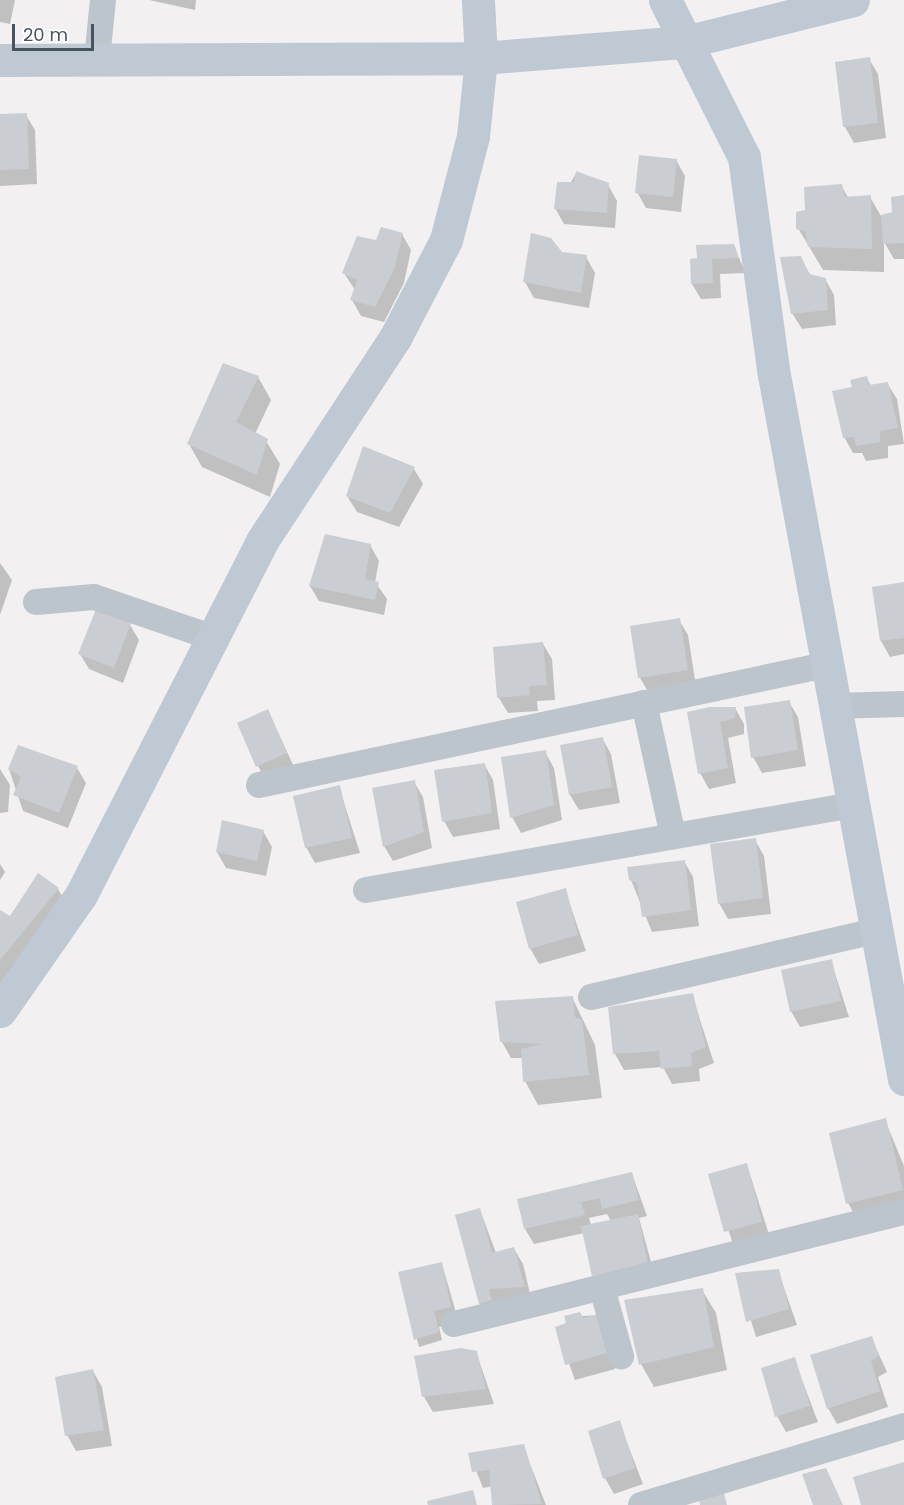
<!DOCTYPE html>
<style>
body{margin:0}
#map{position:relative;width:904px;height:1505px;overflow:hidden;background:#f2f0f0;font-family:Poppins,sans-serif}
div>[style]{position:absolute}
.shadow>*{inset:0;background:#0003}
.building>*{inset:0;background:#cacdd2}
.street>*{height:26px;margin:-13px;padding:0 13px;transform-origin:13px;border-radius:13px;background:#bcc5cc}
.secondary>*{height:33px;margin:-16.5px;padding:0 16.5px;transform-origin:16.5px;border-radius:16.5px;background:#bfc9d3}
span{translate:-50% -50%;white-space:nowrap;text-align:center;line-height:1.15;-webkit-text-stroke:5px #fff;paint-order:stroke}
.scale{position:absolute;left:12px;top:24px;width:82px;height:27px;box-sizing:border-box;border:3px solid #48545d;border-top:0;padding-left:8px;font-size:18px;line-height:21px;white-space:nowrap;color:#48545d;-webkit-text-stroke:4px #fff;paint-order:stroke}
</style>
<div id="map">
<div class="shadow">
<i style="clip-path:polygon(0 0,15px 0,10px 24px,0 22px)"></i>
<i style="clip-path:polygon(149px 0,196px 0,195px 10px)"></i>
<i style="clip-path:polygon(869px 59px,878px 74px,886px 138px,854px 143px,845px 127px,837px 63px)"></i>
<i style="clip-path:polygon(26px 115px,35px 130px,37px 184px,0 186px,0 116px)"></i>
<i style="clip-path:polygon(676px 160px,685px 176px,681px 212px,646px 208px,637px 192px)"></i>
<i style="clip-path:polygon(577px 172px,608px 185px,617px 201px,615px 228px,564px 224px,555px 208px)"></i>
<i style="clip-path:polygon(841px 185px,849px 199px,870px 197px,881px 216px,893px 214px,904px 197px,904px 259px,894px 259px,884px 242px,884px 272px,823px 270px,798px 228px,807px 212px)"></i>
<i style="clip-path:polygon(402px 234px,411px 250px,404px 283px,384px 322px,361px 316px,352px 300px,355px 290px,344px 273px,376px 242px)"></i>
<i style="clip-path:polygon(733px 245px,746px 273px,720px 274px,721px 298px,701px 299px,692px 284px,698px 259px)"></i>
<i style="clip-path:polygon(561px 254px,586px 257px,595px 273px,589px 308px,534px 298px,525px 282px)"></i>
<i style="clip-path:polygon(800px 257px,811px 276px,825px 279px,834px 295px,836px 325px,802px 329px,792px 313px)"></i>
<i style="clip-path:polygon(258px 377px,271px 400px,255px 434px,266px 441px,280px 464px,270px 497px,202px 467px,189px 444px)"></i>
<i style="clip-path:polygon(867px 378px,871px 386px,887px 383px,897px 399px,904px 444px,888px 446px,888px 458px,866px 461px,862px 453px,853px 453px,844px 437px,853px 389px)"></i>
<i style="clip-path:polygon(364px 448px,414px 469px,423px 484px,399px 527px,357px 512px,347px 496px)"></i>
<i style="clip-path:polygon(370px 545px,379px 561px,375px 582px,387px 599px,384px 615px,319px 601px,310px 586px)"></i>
<i style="clip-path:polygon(0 563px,12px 580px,0 615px)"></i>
<i style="clip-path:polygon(904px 583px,904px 654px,890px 657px,881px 641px,873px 588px)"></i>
<i style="clip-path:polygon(679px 620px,688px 635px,696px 686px,649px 693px,640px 678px)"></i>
<i style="clip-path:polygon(130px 625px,139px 640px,123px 683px,89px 669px,80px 654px)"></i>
<i style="clip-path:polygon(543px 644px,552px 659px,555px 700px,537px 701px,538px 711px,508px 713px,499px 698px)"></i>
<i style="clip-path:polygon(789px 702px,798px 717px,806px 766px,762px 773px,753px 757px)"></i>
<i style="clip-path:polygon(735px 708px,744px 724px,744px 734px,728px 738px,736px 783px,709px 789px,700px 773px,688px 713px)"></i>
<i style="clip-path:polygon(268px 711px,295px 769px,267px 782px,258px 766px)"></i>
<i style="clip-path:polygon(602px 738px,611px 754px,620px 803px,579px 810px,570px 795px,561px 746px)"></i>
<i style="clip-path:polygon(545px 752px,554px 768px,562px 820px,521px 833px,512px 817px)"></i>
<i style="clip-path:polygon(484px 764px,493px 780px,500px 829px,453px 837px,444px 821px)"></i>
<i style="clip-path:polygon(77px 768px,86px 783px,68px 828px,23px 811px,9px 769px)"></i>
<i style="clip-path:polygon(0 769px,10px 785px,8px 812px,0 813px)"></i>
<i style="clip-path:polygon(414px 782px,423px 797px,432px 848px,393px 861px,384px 846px)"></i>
<i style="clip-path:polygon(339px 787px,360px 853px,315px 863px,306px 847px)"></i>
<i style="clip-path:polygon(263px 831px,272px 847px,266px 876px,226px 868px,217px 852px)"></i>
<i style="clip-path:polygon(755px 840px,764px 856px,771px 914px,728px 919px,719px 903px)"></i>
<i style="clip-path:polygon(684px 861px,693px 877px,699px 926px,652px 932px,631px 880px)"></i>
<i style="clip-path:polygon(0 864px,5px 872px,0 880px)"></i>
<i style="clip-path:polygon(58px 889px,67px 905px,0 989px,0 912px,10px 918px)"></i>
<i style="clip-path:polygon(565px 890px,586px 951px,539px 964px,530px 948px)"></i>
<i style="clip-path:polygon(831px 961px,849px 1017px,800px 1027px,791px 1011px)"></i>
<i style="clip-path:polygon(692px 995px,714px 1063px,699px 1069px,700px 1081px,672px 1084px,663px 1067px,624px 1070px,615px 1054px,609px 1008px)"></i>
<i style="clip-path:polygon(572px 997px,595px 1045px,602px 1098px,538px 1105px,525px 1081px,523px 1058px,511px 1058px,502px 1042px)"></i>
<i style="clip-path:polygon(885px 1120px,904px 1166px,904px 1216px,861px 1226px,848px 1203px)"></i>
<i style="clip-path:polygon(747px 1165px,770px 1238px,734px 1247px,710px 1175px)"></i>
<i style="clip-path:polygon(evenodd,632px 1174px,647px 1216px,639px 1218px,656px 1280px,602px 1292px,584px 1233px,534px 1244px,525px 1229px,632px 1174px,607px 1214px,611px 1221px,591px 1225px,589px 1218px,607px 1214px)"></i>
<i style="clip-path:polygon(480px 1210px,496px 1253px,514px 1249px,523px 1264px,532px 1302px,489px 1319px,480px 1304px)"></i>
<i style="clip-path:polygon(442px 1264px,459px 1323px,439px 1327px,442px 1340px,419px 1347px,400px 1273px)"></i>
<i style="clip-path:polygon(778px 1271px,797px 1325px,756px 1337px,737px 1275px)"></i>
<i style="clip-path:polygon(702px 1290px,716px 1313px,727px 1370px,654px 1387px,641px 1364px)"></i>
<i style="clip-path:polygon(600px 1315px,609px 1331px,615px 1369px,575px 1380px,556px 1328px,568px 1324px,566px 1317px)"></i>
<i style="clip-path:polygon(871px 1337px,887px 1372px,878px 1377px,888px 1407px,837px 1424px,828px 1408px)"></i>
<i style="clip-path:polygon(476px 1352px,494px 1404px,433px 1412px,424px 1397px)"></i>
<i style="clip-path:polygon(794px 1359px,818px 1422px,786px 1432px,777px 1416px)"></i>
<i style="clip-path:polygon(93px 1371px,102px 1387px,112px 1446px,76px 1451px,67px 1435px)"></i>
<i style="clip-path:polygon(619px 1422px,643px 1484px,614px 1494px,605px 1478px)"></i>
<i style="clip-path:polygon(523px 1446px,546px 1505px,495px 1505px,493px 1486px,483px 1488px,470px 1455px)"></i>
</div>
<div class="building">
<i style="clip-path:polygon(870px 57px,878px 123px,843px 127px,835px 62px)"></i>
<i style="clip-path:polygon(27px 113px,29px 169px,0 170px,0 114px)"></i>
<i style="clip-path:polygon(639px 155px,677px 159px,673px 197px,635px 193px)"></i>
<i style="clip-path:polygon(576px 171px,609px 183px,607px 213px,554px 209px,557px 182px,574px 182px)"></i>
<i style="clip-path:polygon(842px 184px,845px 197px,871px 195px,872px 249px,808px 247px,805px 231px,796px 229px,796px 212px,805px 210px,804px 187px)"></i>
<i style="clip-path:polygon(904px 195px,904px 243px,883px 244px,881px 215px,892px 212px,891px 197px)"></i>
<i style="clip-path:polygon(381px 227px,403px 233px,395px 267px,375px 307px,350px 300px,357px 280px,342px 273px,357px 236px,376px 240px)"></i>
<i style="clip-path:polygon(531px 233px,551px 238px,562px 252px,587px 255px,581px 293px,523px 282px)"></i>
<i style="clip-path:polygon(734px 244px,739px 258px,712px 259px,713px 283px,691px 284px,690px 259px,697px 258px,696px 245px)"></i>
<i style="clip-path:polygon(801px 256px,809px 274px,826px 278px,828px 310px,791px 314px,780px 257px)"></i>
<i style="clip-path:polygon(223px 363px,259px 376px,236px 422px,268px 439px,257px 475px,187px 444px)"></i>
<i style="clip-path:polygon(867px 376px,869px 385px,888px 382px,898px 428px,880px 431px,880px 442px,856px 446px,854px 437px,843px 438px,832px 391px,852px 387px,850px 380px)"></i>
<i style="clip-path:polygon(363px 446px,415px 467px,390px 513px,346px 496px)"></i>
<i style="clip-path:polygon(325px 534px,371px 544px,365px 579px,379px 582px,375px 600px,309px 586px)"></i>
<i style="clip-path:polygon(904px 582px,904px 638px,880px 641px,872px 587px)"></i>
<i style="clip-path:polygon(96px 609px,131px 623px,114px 668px,78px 654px)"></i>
<i style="clip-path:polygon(680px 618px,688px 670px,638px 678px,630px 626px)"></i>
<i style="clip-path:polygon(543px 642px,547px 685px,529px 686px,530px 695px,497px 698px,493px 647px)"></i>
<i style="clip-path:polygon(790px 700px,798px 750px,751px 758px,744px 707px)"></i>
<i style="clip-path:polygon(709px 707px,736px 707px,735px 718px,720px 722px,728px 768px,698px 774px,687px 712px)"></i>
<i style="clip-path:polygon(268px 709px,287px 753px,256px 767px,237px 723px)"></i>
<i style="clip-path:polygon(603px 737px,612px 787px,569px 795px,560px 745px)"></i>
<i style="clip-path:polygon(18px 745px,78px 766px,59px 813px,13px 795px,21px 777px,8px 769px)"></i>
<i style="clip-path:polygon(546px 750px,554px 805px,510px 818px,501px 757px)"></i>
<i style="clip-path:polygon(485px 763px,492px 813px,442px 822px,434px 770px)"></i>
<i style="clip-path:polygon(415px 780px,424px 832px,383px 847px,372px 788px)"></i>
<i style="clip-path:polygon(340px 785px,352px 838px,305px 848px,293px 796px)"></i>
<i style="clip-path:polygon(222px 820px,264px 830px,257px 861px,216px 852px)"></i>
<i style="clip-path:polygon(756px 838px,763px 898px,718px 904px,710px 844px)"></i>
<i style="clip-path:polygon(685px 860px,691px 910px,642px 917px,637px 883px,629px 880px,627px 867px)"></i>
<i style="clip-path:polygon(38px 873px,59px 888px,0 960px,0 910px,10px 916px)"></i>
<i style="clip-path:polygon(566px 888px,578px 935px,529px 949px,516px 902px)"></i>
<i style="clip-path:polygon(832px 959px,841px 1001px,790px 1012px,781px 970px)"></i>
<i style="clip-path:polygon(693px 993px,706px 1047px,691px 1053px,692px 1066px,661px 1069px,659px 1051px,613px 1054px,608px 1007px)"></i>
<i style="clip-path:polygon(573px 996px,575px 1017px,582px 1020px,589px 1075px,523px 1082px,521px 1049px,542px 1044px,500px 1042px,495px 1001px)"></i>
<i style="clip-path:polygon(886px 1118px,903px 1190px,846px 1204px,829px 1133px)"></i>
<i style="clip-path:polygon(747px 1163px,762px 1222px,724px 1232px,708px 1174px)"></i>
<i style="clip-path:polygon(632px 1172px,639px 1200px,602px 1209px,600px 1198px,581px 1202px,585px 1215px,524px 1229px,517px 1199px)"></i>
<i style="clip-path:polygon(480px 1208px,492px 1253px,514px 1247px,525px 1287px,489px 1289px,492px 1300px,479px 1304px,455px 1215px)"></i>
<i style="clip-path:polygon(638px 1214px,648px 1265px,592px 1276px,581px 1226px)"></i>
<i style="clip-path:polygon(442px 1262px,451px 1307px,434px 1311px,439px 1332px,414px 1340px,398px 1272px)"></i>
<i style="clip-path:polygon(779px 1269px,789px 1309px,746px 1322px,735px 1273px)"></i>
<i style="clip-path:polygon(703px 1288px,714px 1347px,639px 1365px,624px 1300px)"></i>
<i style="clip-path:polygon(580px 1312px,583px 1318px,601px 1314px,607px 1353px,565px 1365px,555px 1327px,566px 1323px,564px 1316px)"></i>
<i style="clip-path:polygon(872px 1336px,879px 1356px,871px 1361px,880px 1391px,827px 1409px,810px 1355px)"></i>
<i style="clip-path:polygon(461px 1348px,477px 1351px,486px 1389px,422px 1397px,414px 1356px)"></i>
<i style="clip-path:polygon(795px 1357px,810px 1406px,775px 1417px,761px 1368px)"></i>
<i style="clip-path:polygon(93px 1369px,104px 1430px,65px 1436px,55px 1377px)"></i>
<i style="clip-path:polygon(620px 1420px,635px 1468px,603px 1479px,588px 1431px)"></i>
<i style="clip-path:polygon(524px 1444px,542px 1504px,492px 1505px,489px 1470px,472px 1472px,468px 1453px)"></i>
<i style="clip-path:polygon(904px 1462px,904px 1505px,861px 1505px,853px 1477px)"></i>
<i style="clip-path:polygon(826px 1468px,843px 1505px,813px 1505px,802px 1474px)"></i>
<i style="clip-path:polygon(473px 1490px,477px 1505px,428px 1505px,427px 1501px)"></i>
<i style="clip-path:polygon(724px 1493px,727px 1505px,700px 1505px,699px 1500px)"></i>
</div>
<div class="street">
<i style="left:97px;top:59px;width:59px;rotate:-84.2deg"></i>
<i style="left:36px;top:602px;width:58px;rotate:-4.9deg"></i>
<i style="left:94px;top:597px;width:124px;rotate:18.9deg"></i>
<i style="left:644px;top:703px;width:136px;rotate:77.7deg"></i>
<i style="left:833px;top:706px;width:71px;rotate:-1.6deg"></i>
<i style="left:259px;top:785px;width:579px;rotate:-11.97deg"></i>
<i style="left:366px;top:890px;width:492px;rotate:-9.9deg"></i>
<i style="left:591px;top:997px;width:291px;rotate:-13.1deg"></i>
<i style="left:602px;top:1288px;width:71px;rotate:74.4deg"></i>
<i style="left:454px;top:1324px;width:464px;rotate:-14deg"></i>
<i style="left:641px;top:1505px;width:275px;rotate:-16.7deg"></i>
</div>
<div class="secondary">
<i style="left:665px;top:0;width:176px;rotate:63.3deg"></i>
<i style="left:744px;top:157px;width:220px;rotate:82.2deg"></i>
<i style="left:774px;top:375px;width:716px;rotate:79.54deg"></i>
<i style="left:0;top:60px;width:481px;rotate:-0.2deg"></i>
<i style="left:481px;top:58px;width:205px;rotate:-4.5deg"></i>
<i style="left:685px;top:42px;width:173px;rotate:-14deg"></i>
<i style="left:0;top:1011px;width:141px;rotate:-55.1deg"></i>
<i style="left:81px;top:895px;width:398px;rotate:-62.9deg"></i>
<i style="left:262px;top:541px;width:243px;rotate:-56.8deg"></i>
<i style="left:395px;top:338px;width:110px;rotate:-62.5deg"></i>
<i style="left:446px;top:240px;width:107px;rotate:-75.4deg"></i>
<i style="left:473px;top:136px;width:78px;rotate:-84.1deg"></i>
<i style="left:481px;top:58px;width:58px;rotate:-93deg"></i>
</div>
<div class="scale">20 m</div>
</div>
